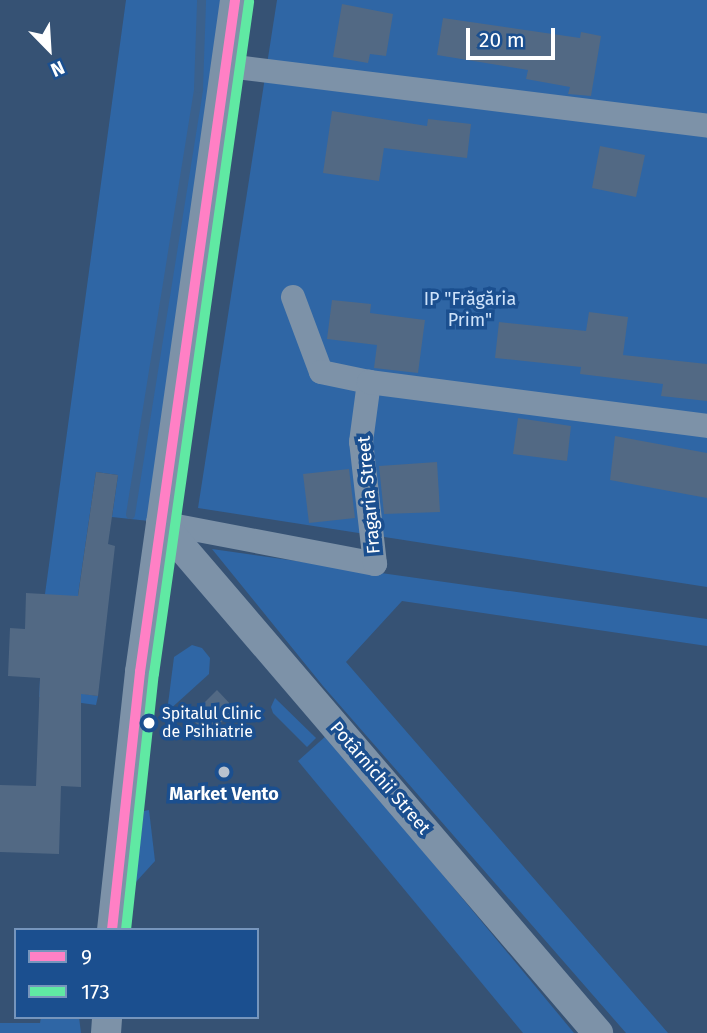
<!DOCTYPE html>
<meta charset="utf-8">
<style>
body{margin:0}
#map{position:relative;width:707px;height:1033px;overflow:hidden;background:#365274;font-family:"Fira Sans",sans-serif}
div>[style]{position:absolute}
.green>*{inset:0;background:#2f66a5}
.stream>*{height:9px;margin:-4.5px;padding:0 4.5px;transform-origin:4.5px;border-radius:4.5px;background:#3b618d}
.building>*{inset:0;background:#526984}
.minor>*{height:24px;margin:-12px;padding:0 12px;transform-origin:12px;border-radius:12px;background:#7d92a8}
.tertiary>*{height:30px;margin:-15px;padding:0 15px;transform-origin:15px;border-radius:15px;background:#7d92a8}
.bus-1>*{height:10px;margin:-5px;padding:0 5px;transform-origin:5px;border-radius:5px;background:#ff80c5}
.bus-2>*{height:10px;margin:-5px;padding:0 5px;transform-origin:5px;border-radius:5px;background:#60e9a3}
.dots>*{width:19px;height:19px;translate:-50% -50%;box-sizing:border-box;border:4px solid #1b4f8f;border-radius:50%}
span{translate:-50% -50%;white-space:nowrap;text-align:center;line-height:1.15;-webkit-text-stroke:7px #1b4f8f;paint-order:stroke}
.bus-label{font-size:16px;color:#fff}
.left{translate:0 -50%;text-align:left}
.park-label{font-size:18px;color:#cfe3fa}
.street-label{font-size:18px;color:#fff}
.poi-label{font-size:18px;color:#fff;font-weight:700}
.legend{position:absolute;left:14px;top:928px;width:245px;height:91px;box-sizing:border-box;background:#1b4f8f;border:2px solid #7695bc;margin:0;padding:9px 12px;list-style:none;font-size:21px;color:#fff}
.legend li{display:flex;align-items:center;gap:14px;height:35px}
.legend b{width:35px;border:2px solid #7695bc}
.north{position:absolute;left:14px;top:14px;width:70px;height:70px;-webkit-text-stroke:5px #1b4f8f;paint-order:stroke;rotate:156deg;font-size:19px;font-weight:700;line-height:28px;text-align:center;color:#fff}
.north::after{content:'';display:block;margin:auto;width:24px;height:32px;background:#fff;clip-path:polygon(50% 0,100% 100%,50% 72%,0 100%)}
.scale{position:absolute;left:466px;top:28px;width:89px;height:32px;box-sizing:border-box;border:4px solid #fff;border-top:0;padding-left:9px;font-size:21px;line-height:24px;white-space:nowrap;color:#fff;-webkit-text-stroke:5px #1b4f8f;paint-order:stroke}
</style>
<div id="map">
<div class="green">
<i style="clip-path:polygon(126px 0,223px 0,149px 521px,112px 517px,118px 475px,96px 472px,64px 691px,98px 696px,96px 705px,39px 697px,45px 594px)"></i>
<i style="clip-path:polygon(277px 0,707px 0,707px 587px,198px 508px)"></i>
<i style="clip-path:polygon(212px 549px,707px 619px,707px 646px,402px 601px,346px 662px,668px 1033px,626px 1033px,323px 686px)"></i>
<i style="clip-path:polygon(192px 645px,202px 648px,210px 658px,209px 674px,167px 712px,174px 657px)"></i>
<i style="clip-path:polygon(275px 698px,316px 738px,307px 747px,273px 713px,271px 707px)"></i>
<i style="clip-path:polygon(327px 735px,574px 1033px,523px 1033px,298px 761px)"></i>
<i style="clip-path:polygon(149px 810px,155px 861px,135px 883px,144px 811px)"></i>
<i style="clip-path:polygon(41px 1017px,79px 1017px,81px 1033px,0 1033px,0 1023px,40px 1023px)"></i>
</div>
<div class="stream">
<i style="left:130px;top:514px;width:431px;rotate:-80.9deg"></i>
<i style="left:198px;top:88px;width:88px;rotate:-88deg"></i>
</div>
<div class="building">
<i style="clip-path:polygon(342px 4px,393px 14px,386px 56px,370px 54px,368px 63px,333px 57px)"></i>
<i style="clip-path:polygon(443px 18px,580px 38px,581px 32px,601px 36px,591px 96px,568px 94px,570px 87px,526px 79px,528px 70px,437px 55px)"></i>
<i style="clip-path:polygon(332px 111px,427px 126px,428px 119px,471px 124px,467px 158px,384px 148px,379px 181px,323px 173px)"></i>
<i style="clip-path:polygon(600px 146px,645px 155px,636px 197px,592px 188px)"></i>
<i style="clip-path:polygon(332px 300px,371px 304px,370px 313px,425px 320px,418px 373px,374px 368px,377px 345px,327px 339px)"></i>
<i style="clip-path:polygon(589px 312px,628px 317px,623px 355px,707px 364px,707px 401px,661px 396px,663px 384px,580px 374px,581px 367px,495px 358px,499px 322px,586px 331px)"></i>
<i style="clip-path:polygon(518px 418px,571px 426px,567px 461px,513px 454px)"></i>
<i style="clip-path:polygon(615px 436px,707px 453px,707px 498px,610px 480px)"></i>
<i style="clip-path:polygon(437px 462px,440px 512px,384px 514px,379px 466px)"></i>
<i style="clip-path:polygon(349px 469px,355px 518px,309px 523px,303px 474px)"></i>
<i style="clip-path:polygon(96px 472px,118px 475px,108px 544px,115px 546px,98px 696px,81px 694px,81px 787px,61px 786px,59px 854px,0 852px,0 785px,36px 786px,40px 678px,8px 676px,10px 628px,25px 629px,26px 593px,78px 596px)"></i>
<i style="clip-path:polygon(217px 690px,235px 709px,208px 735px,190px 717px)"></i>
</div>
<div class="minor">
<i style="left:228px;top:66px;width:483px;rotate:7.1deg"></i>
<i style="left:293px;top:297px;width:80px;rotate:69.5deg"></i>
<i style="left:321px;top:372px;width:49px;rotate:11.8deg"></i>
<i style="left:161px;top:523px;width:218px;rotate:10.8deg"></i>
<i style="left:375px;top:564px;width:123px;rotate:-96.5deg"></i>
<i style="left:361px;top:442px;width:61px;rotate:-82.4deg"></i>
<i style="left:369px;top:382px;width:341px;rotate:7.4deg"></i>
</div>
<div class="tertiary">
<i style="left:161px;top:523px;width:672px;rotate:49.41deg"></i>
<i style="left:112px;top:930px;width:260px;rotate:-83.8deg"></i>
<i style="left:140px;top:672px;width:679px;rotate:-81.95deg"></i>
<i style="left:106px;top:1033px;width:16px;rotate:-86deg"></i>
</div>
<div class="bus-1">
<i style="left:112px;top:930px;width:260px;rotate:-83.8deg"></i>
<i style="left:140px;top:672px;width:679px;rotate:-81.95deg"></i>
</div>
<div class="bus-2">
<i style="left:126px;top:930px;width:258px;rotate:-83.8deg"></i>
<i style="left:154px;top:674px;width:679px;rotate:-81.95deg"></i>
</div>
<div class="dots">
<i style="left:149px;top:723px;background:#fff"></i>
<i style="left:224px;top:772px;background:#b9c2ce"></i>
</div>
<div class="bus-label">
<span class="left" style="left:162px;top:723px">Spitalul Clinic<br>de Psihiatrie</span>
</div>
<div class="park-label">
<span style="left:470px;top:310px">IP "Frăgăria<br>Prim"</span>
</div>
<div class="street-label">
<span style="left:369px;top:495px;rotate:-95deg">Fragaria Street</span>
<span style="left:380px;top:778px;rotate:49deg">Potârnichii Street</span>
</div>
<div class="poi-label">
<span style="left:224px;top:794px">Market Vento</span>
</div>
<ul class="legend">
<li><b style="height:9px;background:#ff80c5"></b>9</li>
<li><b style="height:9px;background:#60e9a3"></b>173</li>
</ul>
<div class="north">N</div>
<div class="scale">20 m</div>
</div>
